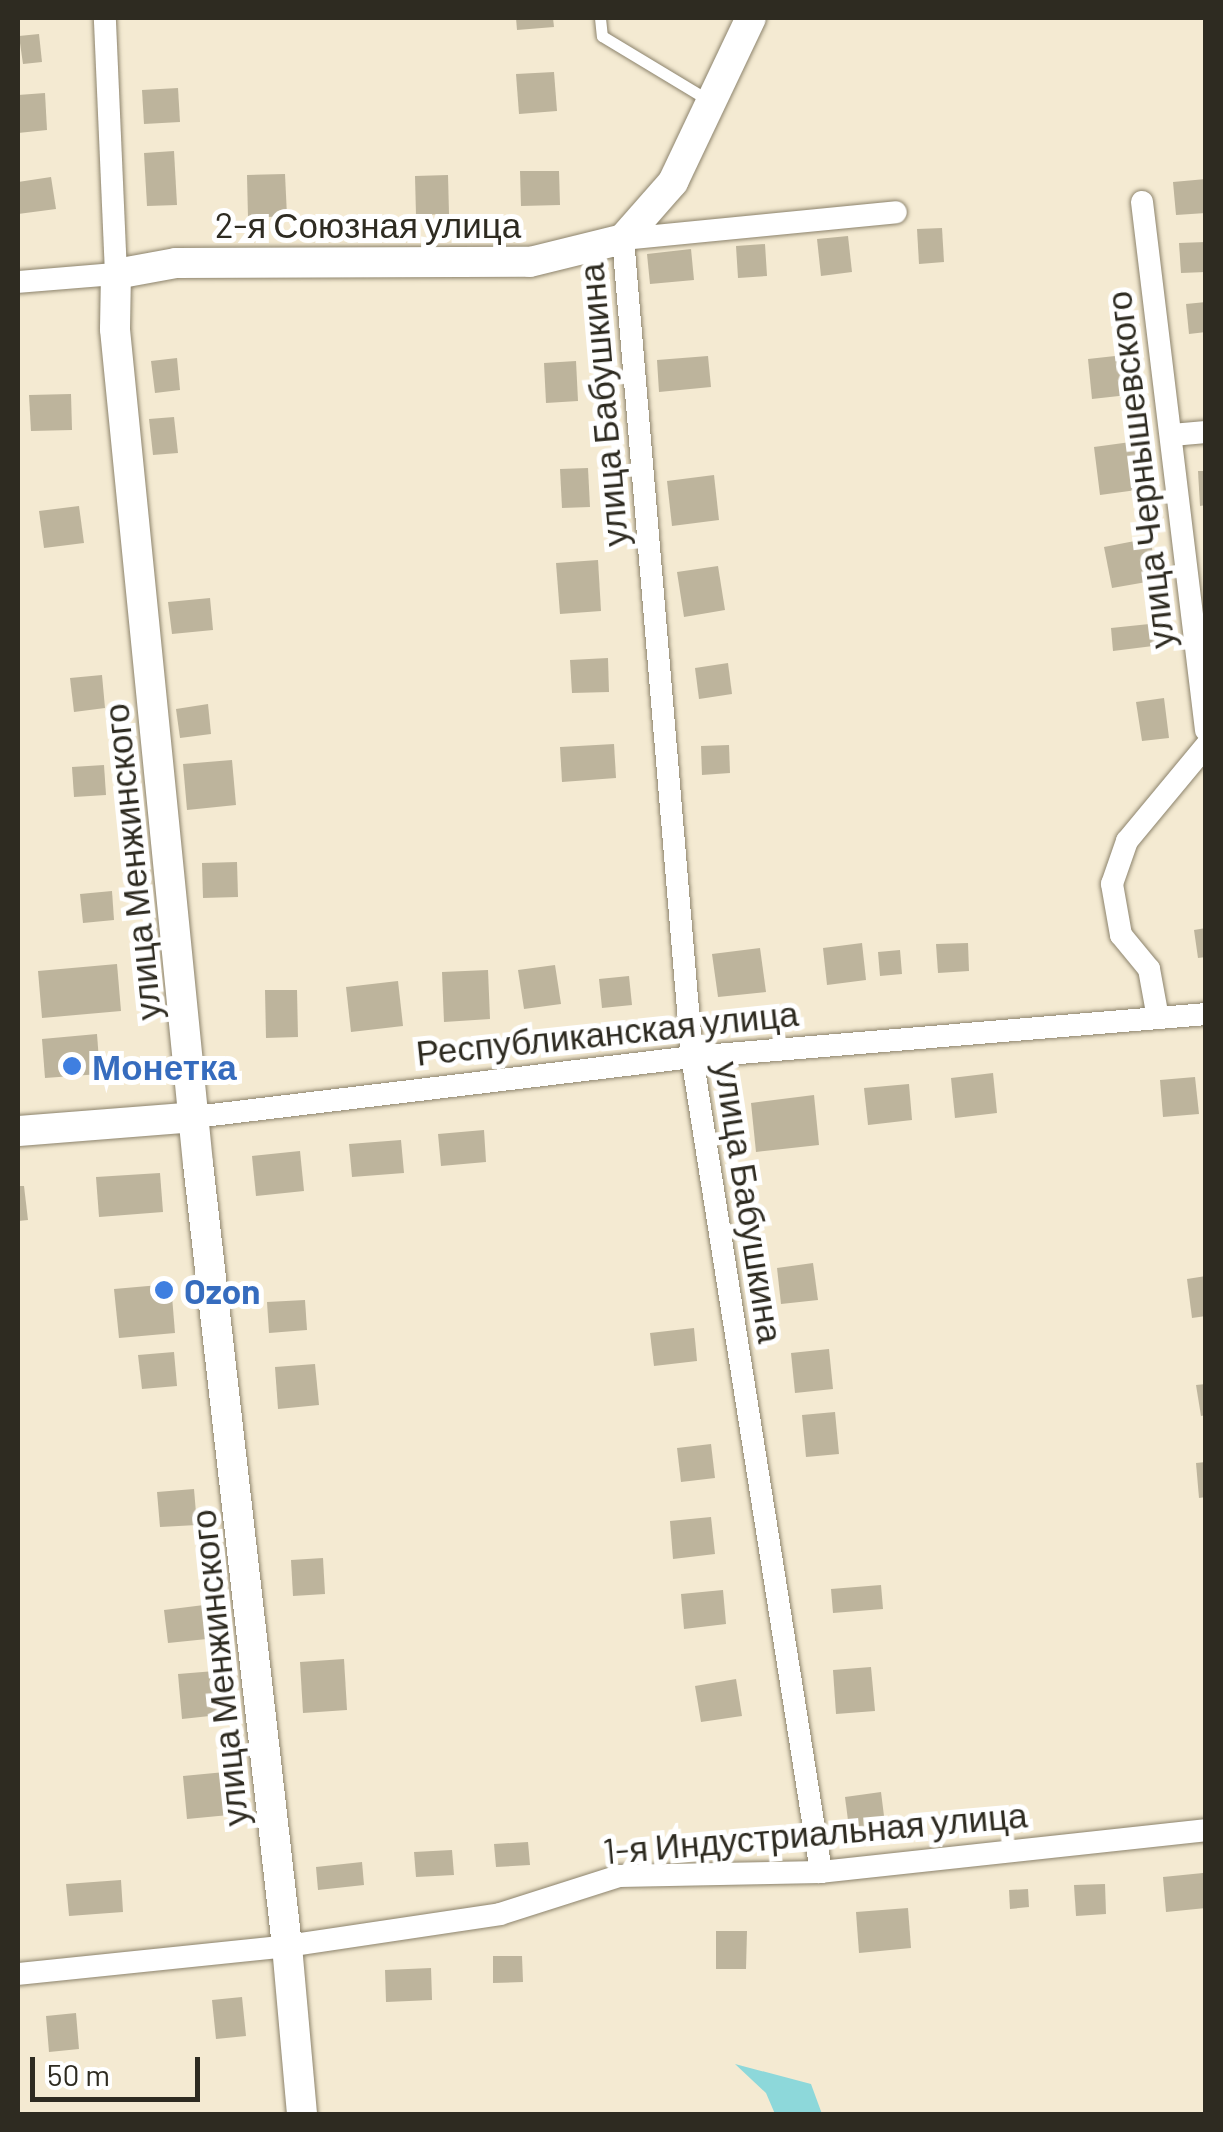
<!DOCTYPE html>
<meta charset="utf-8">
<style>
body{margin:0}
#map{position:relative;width:1223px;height:2132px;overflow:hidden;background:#f4ead2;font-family:Barlow,sans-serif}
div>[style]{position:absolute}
.water>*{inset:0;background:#8dd8da}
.building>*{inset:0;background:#bdb49c}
.roads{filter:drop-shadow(0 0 2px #8c836c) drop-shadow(0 0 2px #8c836c)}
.lane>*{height:11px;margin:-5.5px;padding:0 5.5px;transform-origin:5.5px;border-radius:5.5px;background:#fff}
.street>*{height:22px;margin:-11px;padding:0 11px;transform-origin:11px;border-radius:11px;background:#fff}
.secondary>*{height:30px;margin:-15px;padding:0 15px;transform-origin:15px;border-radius:15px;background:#fff}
.dots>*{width:28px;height:28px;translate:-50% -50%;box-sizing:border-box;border:5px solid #fff;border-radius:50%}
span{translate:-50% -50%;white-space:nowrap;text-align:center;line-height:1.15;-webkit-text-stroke:10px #fff;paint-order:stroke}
.street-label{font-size:35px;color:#2e2b21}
.shop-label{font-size:35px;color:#366cbe;font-weight:700}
.left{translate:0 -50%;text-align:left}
.frame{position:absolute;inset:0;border:20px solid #2e2b21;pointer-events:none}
.scale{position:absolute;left:30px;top:2057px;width:170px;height:45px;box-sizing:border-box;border:5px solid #2e2b21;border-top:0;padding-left:12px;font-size:30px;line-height:35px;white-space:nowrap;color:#2e2b21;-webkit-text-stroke:8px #fff;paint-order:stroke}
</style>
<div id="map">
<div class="water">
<i style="clip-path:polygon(735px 2064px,811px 2084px,822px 2114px,775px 2114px,766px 2093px)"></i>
</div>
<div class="building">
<i style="clip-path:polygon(516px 18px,553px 18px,554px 27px,517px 30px)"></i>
<i style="clip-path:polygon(39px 34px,42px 62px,23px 64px,19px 36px)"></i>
<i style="clip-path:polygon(554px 72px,557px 111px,519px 114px,516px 74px)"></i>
<i style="clip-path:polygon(178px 88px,180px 122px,144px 124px,142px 90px)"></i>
<i style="clip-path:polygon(45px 93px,47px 130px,18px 133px,18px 95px)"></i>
<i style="clip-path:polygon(174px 151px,177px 205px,147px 206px,144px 153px)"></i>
<i style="clip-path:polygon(520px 171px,559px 171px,560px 205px,521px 206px)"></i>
<i style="clip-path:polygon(285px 174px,287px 216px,248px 218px,247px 175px)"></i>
<i style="clip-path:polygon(448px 175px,449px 214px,416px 215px,415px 176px)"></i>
<i style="clip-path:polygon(51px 177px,56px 209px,18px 214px,18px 182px)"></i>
<i style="clip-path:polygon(1206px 179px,1206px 213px,1176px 215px,1173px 182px)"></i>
<i style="clip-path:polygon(942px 228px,944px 262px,919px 264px,917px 229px)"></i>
<i style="clip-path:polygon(848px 236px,852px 272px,821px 276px,817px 239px)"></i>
<i style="clip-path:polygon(1206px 242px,1206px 272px,1181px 273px,1179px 243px)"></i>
<i style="clip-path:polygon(765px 244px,767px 276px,738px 278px,736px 246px)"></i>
<i style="clip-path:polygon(691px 249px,694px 280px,650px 284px,647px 254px)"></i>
<i style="clip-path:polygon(1206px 302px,1206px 332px,1189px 334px,1186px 304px)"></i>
<i style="clip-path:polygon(1133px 354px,1137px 394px,1092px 399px,1088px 359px)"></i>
<i style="clip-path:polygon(708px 356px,711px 387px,659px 392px,657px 360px)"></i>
<i style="clip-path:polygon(177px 358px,180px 390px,155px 393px,151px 361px)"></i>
<i style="clip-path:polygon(576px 361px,578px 401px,546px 403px,544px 363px)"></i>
<i style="clip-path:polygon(71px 394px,72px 430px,31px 431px,29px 395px)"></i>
<i style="clip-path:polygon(174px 417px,178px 453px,153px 455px,149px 419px)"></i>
<i style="clip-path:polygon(1138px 441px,1144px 489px,1100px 495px,1094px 447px)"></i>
<i style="clip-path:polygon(588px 468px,590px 507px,562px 508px,560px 469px)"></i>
<i style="clip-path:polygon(1198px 471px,1206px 471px,1206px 505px,1200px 506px)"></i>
<i style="clip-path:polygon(714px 475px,719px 520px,672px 526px,667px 481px)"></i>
<i style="clip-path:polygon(79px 506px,84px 543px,44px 548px,39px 511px)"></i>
<i style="clip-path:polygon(1150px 538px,1158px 580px,1112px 588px,1104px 547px)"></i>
<i style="clip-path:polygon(598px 560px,601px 611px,560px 614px,556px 563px)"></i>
<i style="clip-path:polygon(718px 566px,725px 610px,684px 617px,677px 572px)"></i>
<i style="clip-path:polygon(210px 598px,213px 630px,172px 634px,168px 602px)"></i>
<i style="clip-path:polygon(1159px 623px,1161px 645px,1113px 651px,1111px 628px)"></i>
<i style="clip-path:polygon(608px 658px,609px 692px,572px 693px,570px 660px)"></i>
<i style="clip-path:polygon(728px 663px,732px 694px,699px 699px,695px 668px)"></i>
<i style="clip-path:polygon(102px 675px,105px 708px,74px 712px,70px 678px)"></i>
<i style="clip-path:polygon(1164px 698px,1169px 738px,1142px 741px,1136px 702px)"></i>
<i style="clip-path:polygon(208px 704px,211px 734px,180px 738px,176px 709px)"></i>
<i style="clip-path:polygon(614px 744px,616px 778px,562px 782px,560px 747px)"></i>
<i style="clip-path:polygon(729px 745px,730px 773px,702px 775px,701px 746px)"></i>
<i style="clip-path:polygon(232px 760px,236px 805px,187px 810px,183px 764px)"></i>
<i style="clip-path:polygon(104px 765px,106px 795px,74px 797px,72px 767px)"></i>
<i style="clip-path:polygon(237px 862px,238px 897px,203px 898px,202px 863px)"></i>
<i style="clip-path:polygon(112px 891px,114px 920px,83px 923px,80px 894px)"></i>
<i style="clip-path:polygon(1206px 928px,1206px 957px,1198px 958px,1194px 930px)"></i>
<i style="clip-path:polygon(862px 943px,866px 980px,827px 985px,823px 948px)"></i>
<i style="clip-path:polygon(968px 943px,969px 971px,938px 973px,936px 944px)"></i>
<i style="clip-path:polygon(760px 948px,766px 992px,718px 997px,712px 954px)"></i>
<i style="clip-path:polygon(900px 950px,902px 974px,880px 976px,878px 952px)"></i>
<i style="clip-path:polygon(117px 964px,121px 1011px,42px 1018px,38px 971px)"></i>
<i style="clip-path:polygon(555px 965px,561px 1004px,524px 1009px,518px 970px)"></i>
<i style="clip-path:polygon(488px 970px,490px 1019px,444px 1022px,442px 972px)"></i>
<i style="clip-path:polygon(629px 976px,632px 1005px,602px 1008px,599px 979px)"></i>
<i style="clip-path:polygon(398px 981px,403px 1026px,351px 1032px,346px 987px)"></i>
<i style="clip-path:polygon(265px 990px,297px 990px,298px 1037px,266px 1038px)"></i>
<i style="clip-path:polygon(97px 1034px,100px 1074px,45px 1078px,42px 1039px)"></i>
<i style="clip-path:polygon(993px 1073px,997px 1113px,955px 1118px,951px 1078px)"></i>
<i style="clip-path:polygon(1195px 1077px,1199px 1114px,1163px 1117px,1160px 1080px)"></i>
<i style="clip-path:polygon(909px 1084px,912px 1120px,868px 1125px,864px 1088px)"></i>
<i style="clip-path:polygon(814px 1095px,819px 1145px,756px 1152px,751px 1103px)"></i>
<i style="clip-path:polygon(484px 1130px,486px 1162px,441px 1166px,438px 1134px)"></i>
<i style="clip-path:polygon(401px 1140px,404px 1173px,352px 1177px,349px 1144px)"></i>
<i style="clip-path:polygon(300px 1151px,304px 1191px,256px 1196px,252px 1156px)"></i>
<i style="clip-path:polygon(160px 1173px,163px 1212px,99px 1217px,96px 1177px)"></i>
<i style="clip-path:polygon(18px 1186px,24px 1186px,28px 1220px,18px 1221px)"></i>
<i style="clip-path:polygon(813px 1263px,818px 1300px,781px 1304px,777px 1268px)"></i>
<i style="clip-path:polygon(1206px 1276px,1206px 1316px,1192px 1318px,1187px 1279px)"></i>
<i style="clip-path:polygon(171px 1284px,175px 1333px,119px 1338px,114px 1289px)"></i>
<i style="clip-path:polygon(305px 1300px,307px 1330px,269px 1333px,267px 1302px)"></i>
<i style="clip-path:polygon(694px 1328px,697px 1361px,654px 1366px,650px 1333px)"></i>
<i style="clip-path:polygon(829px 1349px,833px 1389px,795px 1393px,791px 1353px)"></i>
<i style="clip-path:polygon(174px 1352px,177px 1386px,142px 1389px,138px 1355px)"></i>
<i style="clip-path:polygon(315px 1364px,319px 1405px,278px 1409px,275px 1367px)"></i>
<i style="clip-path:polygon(1206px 1384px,1206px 1415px,1201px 1416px,1196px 1385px)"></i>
<i style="clip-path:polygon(835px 1412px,839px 1454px,806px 1457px,802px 1415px)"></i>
<i style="clip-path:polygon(711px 1444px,715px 1478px,681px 1482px,677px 1448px)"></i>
<i style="clip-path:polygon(1206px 1462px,1206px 1497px,1199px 1498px,1196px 1463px)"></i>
<i style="clip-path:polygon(194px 1489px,197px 1525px,160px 1527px,157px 1492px)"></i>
<i style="clip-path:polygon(711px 1517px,715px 1554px,673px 1559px,670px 1521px)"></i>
<i style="clip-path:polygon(323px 1558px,325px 1594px,293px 1596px,291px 1560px)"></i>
<i style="clip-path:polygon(881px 1585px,883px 1609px,833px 1613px,831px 1589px)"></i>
<i style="clip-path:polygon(723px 1590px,726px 1624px,684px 1629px,681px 1594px)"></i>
<i style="clip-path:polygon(204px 1605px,207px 1639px,168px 1643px,164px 1610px)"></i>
<i style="clip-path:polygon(344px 1659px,347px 1710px,303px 1713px,300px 1662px)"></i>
<i style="clip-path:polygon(871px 1667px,875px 1711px,836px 1714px,833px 1670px)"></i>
<i style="clip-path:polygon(215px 1671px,219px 1715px,182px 1719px,178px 1674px)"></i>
<i style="clip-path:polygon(736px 1679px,742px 1716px,701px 1722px,695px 1686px)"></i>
<i style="clip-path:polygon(225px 1772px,229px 1815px,187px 1819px,183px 1776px)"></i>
<i style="clip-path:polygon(881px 1792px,885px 1824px,849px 1828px,845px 1797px)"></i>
<i style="clip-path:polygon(528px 1842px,530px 1865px,496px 1867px,494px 1844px)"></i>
<i style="clip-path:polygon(452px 1850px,454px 1875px,416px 1877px,414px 1852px)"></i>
<i style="clip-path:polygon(362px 1862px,364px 1885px,318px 1890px,316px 1867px)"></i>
<i style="clip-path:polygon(1203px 1873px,1206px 1908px,1166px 1912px,1163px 1877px)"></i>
<i style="clip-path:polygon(121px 1880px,123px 1912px,69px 1916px,66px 1884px)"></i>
<i style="clip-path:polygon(1105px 1884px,1106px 1914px,1076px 1916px,1074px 1885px)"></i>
<i style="clip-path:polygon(1028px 1889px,1029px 1907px,1010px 1909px,1009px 1890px)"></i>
<i style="clip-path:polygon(908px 1908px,911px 1948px,859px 1953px,856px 1912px)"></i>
<i style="clip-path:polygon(716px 1931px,747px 1931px,746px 1969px,716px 1969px)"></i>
<i style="clip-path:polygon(493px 1956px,522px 1956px,523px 1982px,493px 1983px)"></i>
<i style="clip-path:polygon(431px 1968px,432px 2000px,386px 2002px,385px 1970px)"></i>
<i style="clip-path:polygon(242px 1997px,246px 2036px,216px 2039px,212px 2000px)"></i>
<i style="clip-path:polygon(76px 2013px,79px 2049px,49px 2052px,46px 2016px)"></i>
</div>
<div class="roads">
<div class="lane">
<i style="left:600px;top:18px;width:18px;rotate:84deg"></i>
<i style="left:602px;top:36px;width:124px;rotate:31.1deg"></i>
</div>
<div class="street">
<i style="left:1142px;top:202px;width:532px;rotate:83.09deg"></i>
<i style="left:18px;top:282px;width:98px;rotate:-4.7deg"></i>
<i style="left:116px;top:274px;width:256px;rotate:-92.5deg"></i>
<i style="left:1172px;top:435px;width:34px;rotate:-5deg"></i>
<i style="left:1158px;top:1018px;width:50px;rotate:-100.4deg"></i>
<i style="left:1149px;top:969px;width:44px;rotate:-129.5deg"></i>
<i style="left:1121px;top:935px;width:52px;rotate:-100deg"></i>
<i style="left:1112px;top:884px;width:46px;rotate:-70.8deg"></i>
<i style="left:1127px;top:841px;width:124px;rotate:-50.3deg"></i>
<i style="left:195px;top:1117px;width:501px;rotate:-6.88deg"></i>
<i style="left:692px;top:1057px;width:516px;rotate:-4.78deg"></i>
<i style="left:821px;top:1872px;width:825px;rotate:-98.99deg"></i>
<i style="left:692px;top:1057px;width:821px;rotate:-94.82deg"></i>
<i style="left:623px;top:239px;width:274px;rotate:-5.6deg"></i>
<i style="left:18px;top:1974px;width:270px;rotate:-5.9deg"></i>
<i style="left:287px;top:1946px;width:215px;rotate:-8.5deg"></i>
<i style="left:500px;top:1914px;width:125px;rotate:-17.7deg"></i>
<i style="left:619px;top:1876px;width:202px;rotate:-1.1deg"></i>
<i style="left:821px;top:1872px;width:387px;rotate:-6.2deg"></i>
</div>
<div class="secondary">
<i style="left:18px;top:1131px;width:178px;rotate:-4.5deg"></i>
<i style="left:302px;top:2114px;width:169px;rotate:-95.1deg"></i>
<i style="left:287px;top:1946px;width:787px;rotate:-96.49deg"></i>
<i style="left:198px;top:1164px;width:839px;rotate:-95.68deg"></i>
<i style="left:115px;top:329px;width:55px;rotate:-89deg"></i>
<i style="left:116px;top:274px;width:61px;rotate:-10.4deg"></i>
<i style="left:176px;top:263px;width:354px;rotate:-0.2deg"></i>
<i style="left:530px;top:262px;width:96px;rotate:-13.9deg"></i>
<i style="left:623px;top:239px;width:76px;rotate:-48.7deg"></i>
<i style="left:673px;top:182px;width:182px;rotate:-64.6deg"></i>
</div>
</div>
<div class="dots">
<i style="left:72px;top:1066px;background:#3f7fe0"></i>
<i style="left:164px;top:1290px;background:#3f7fe0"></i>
</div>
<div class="street-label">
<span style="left:368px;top:224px">2-я Союзная улица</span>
<span style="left:602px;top:405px;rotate:-95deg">улица Бабушкина</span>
<span style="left:1139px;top:470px;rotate:-97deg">улица Чернышевского</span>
<span style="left:131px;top:862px;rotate:-96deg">улица Менжинского</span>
<span style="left:607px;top:1032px;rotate:-6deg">Республиканская улица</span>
<span style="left:750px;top:1202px;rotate:81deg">улица Бабушкина</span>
<span style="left:218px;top:1668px;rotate:-96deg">улица Менжинского</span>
<span style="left:815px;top:1832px;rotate:-5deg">1-я Индустриальная улица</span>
</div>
<div class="shop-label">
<span class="left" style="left:92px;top:1066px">Монетка</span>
<span class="left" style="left:184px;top:1290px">Ozon</span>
</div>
<div class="frame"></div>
<div class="scale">50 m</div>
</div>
